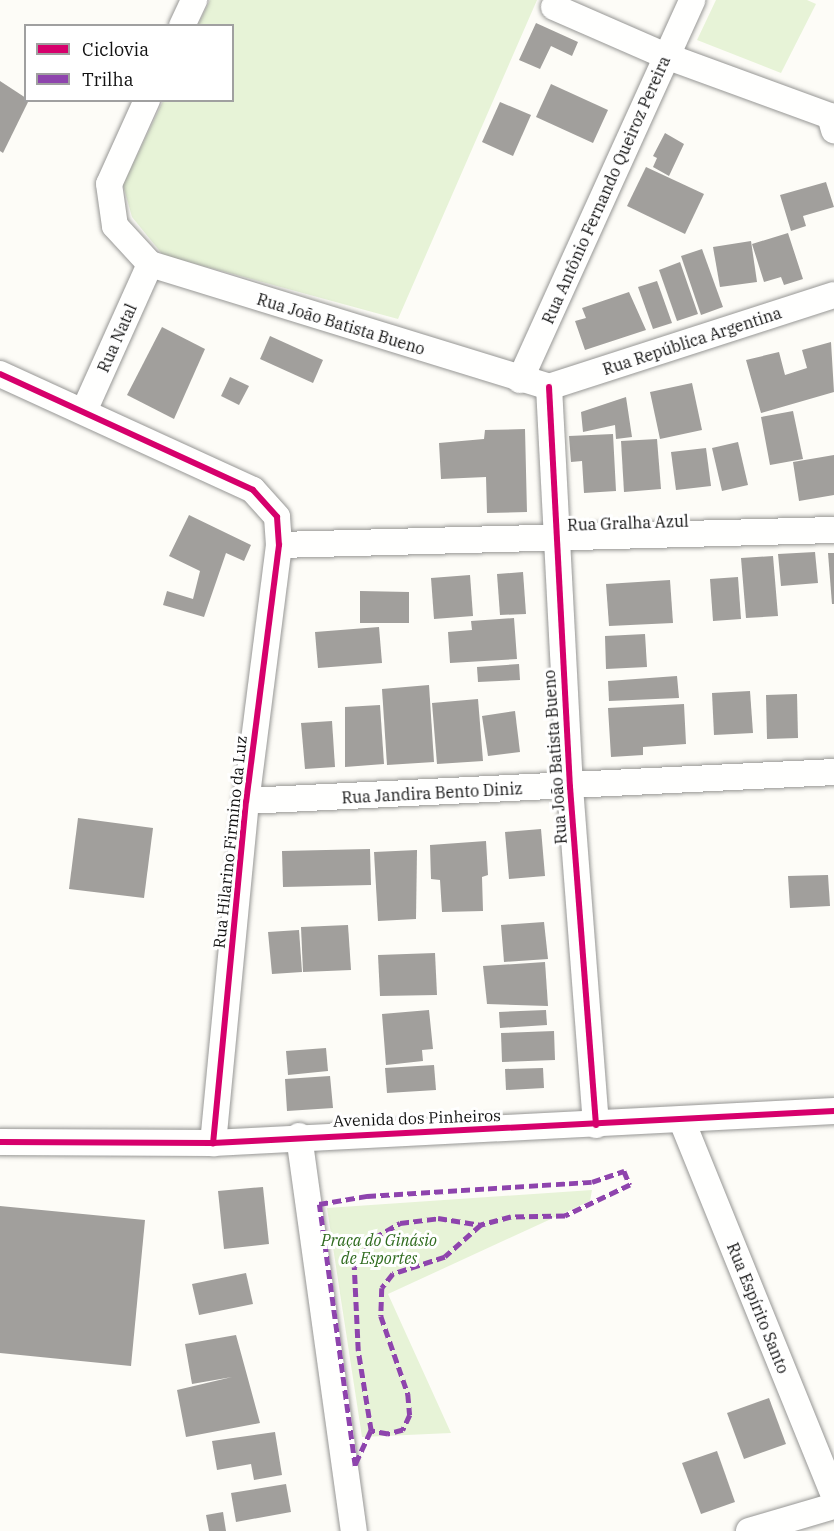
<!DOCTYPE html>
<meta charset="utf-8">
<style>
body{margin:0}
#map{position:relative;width:834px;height:1531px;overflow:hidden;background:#fdfcf7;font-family:"IBM Plex Serif",serif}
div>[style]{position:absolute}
.green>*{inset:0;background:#e7f3d7}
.building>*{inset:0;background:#a19f9c}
.roads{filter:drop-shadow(0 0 2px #979795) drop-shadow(0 0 2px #979795)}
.minor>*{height:26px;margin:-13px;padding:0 13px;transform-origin:13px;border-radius:13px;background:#fffffe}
.quiet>*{height:4.5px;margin-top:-2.25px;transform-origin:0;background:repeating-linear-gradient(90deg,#8e44ad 0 9px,transparent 0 13.5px)}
.cycleway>*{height:6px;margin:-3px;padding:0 3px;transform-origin:3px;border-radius:3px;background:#d6006c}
span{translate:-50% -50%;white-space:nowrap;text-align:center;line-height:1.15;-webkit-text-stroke:6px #fff;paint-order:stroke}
.street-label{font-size:16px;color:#111}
.park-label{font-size:16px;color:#2f6b1f;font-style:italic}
.legend{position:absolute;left:24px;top:24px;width:210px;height:78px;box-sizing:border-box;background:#fff;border:2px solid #a0a0a0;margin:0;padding:8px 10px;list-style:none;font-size:18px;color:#111}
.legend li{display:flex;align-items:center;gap:12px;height:30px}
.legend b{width:30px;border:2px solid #a0a0a0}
</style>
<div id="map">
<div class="green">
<i style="clip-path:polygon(210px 0,537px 0,398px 319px,163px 255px,132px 217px,123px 185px,163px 101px,232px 100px,232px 26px,198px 25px)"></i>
<i style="clip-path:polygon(716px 0,807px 0,816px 4px,781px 73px,697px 40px)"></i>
<i style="clip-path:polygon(592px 1190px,590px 1201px,388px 1294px,451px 1433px,362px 1437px,327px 1208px)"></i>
</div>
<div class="building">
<i style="clip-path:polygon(536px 23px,578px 42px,572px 56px,551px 46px,540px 69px,519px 60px)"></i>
<i style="clip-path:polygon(0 81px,29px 100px,3px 153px,0 151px)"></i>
<i style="clip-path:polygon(551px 84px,608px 110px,593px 143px,536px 117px)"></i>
<i style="clip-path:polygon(500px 102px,531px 115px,513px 156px,482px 142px)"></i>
<i style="clip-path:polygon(665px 133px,684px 144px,669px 176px,653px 167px,657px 158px,653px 156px)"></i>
<i style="clip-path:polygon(646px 167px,704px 194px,685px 234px,627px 206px)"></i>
<i style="clip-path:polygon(826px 182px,834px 207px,803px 216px,806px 226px,791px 231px,780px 195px)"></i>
<i style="clip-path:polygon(788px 233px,803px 279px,784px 285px,781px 277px,764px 282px,752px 244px)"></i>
<i style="clip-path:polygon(751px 241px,757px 282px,720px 287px,713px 247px)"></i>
<i style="clip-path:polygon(702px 249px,723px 307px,701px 315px,681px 256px)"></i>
<i style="clip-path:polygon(680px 262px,698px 314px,677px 321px,659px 270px)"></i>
<i style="clip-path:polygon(657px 281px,672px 323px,653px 329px,638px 287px)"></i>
<i style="clip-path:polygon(629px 292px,646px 330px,585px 350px,575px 321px,586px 318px,582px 308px)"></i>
<i style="clip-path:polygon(162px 327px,205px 349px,174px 419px,127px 395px)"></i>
<i style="clip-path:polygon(270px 336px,323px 360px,313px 383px,260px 359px)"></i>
<i style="clip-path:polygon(831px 342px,834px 392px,761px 413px,746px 360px,779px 352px,785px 375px,807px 368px,802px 350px)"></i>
<i style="clip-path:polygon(230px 377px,249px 386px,239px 405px,221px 396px)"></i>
<i style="clip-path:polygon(692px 383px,702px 430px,660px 439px,650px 392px)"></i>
<i style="clip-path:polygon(626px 397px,632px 437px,616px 439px,615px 425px,583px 432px,581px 412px)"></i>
<i style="clip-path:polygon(793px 411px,803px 459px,770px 465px,761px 417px)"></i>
<i style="clip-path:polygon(525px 429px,527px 512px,487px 513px,486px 477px,441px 479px,439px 443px,484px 439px,485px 430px)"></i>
<i style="clip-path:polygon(613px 434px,616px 491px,584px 493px,582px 461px,571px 462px,569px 436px)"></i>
<i style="clip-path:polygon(657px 439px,661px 489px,624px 492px,621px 441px)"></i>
<i style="clip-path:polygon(738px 442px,748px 485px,722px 491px,712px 448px)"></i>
<i style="clip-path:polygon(706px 448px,711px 486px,676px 490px,671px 452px)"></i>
<i style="clip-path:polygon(834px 455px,834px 495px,799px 501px,793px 462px)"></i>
<i style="clip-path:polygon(189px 515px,251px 545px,244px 561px,226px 553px,204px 617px,163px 605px,167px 591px,193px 599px,200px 571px,169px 556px)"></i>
<i style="clip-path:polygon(815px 552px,818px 583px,781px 586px,778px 554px)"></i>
<i style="clip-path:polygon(828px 553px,834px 553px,834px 604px,832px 604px)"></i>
<i style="clip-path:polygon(773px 556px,778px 616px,746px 618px,741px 558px)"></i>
<i style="clip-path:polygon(523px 572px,526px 614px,500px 615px,497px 574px)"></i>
<i style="clip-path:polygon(470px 575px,473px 616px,434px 619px,431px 578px)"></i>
<i style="clip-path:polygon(738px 577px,741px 619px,713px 621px,710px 579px)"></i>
<i style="clip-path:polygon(670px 580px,673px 623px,609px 626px,606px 584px)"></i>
<i style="clip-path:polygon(360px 591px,409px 592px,409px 623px,360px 623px)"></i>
<i style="clip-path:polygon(514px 618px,517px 659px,450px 663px,448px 632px,472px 630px,471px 621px)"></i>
<i style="clip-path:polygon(379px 627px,382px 663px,318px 668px,315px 632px)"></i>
<i style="clip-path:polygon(645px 634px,647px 667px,606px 669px,605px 636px)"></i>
<i style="clip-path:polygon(519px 664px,520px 680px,478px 682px,477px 667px)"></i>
<i style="clip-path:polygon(677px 676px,679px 698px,609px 701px,608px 681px)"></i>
<i style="clip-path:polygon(429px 685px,434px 762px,387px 765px,382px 689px)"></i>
<i style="clip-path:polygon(750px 691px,753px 733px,714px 735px,712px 693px)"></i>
<i style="clip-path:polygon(797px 694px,798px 738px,767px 739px,766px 695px)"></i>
<i style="clip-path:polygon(478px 699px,483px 761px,437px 764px,432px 703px)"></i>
<i style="clip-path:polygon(684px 704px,686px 744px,643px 747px,643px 755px,611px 757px,608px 708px)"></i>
<i style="clip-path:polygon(380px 705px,384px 764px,345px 767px,345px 707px)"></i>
<i style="clip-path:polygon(515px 711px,520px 752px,488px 756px,482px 716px)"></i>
<i style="clip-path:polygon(332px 721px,335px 767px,305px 769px,301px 723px)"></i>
<i style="clip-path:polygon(78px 818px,153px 828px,144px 898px,69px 889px)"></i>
<i style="clip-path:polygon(541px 829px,545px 876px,509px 879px,505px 832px)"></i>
<i style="clip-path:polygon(486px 841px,488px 875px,482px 877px,483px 911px,442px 912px,440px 880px,431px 879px,430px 845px)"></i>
<i style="clip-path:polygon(370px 849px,371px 885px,283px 887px,282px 851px)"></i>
<i style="clip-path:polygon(417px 850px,416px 919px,378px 921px,374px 852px)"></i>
<i style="clip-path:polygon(828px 875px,830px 906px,790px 908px,788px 876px)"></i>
<i style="clip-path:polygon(544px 922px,548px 959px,504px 962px,501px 925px)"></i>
<i style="clip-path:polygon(348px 925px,351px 970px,303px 972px,301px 927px)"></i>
<i style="clip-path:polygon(299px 930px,302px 972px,272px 974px,268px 932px)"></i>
<i style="clip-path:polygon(435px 953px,437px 995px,380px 996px,378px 955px)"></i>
<i style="clip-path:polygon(545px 962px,548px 1006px,487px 1004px,483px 966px)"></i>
<i style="clip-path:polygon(429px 1010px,433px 1049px,422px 1050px,423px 1061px,386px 1065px,382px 1014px)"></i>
<i style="clip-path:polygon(546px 1010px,547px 1025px,500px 1028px,499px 1012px)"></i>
<i style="clip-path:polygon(554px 1031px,555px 1060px,502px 1062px,501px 1033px)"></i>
<i style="clip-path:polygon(326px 1048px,328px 1071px,288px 1075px,286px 1051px)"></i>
<i style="clip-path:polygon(434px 1065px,436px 1090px,387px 1093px,385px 1068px)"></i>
<i style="clip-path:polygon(543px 1068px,544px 1088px,506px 1090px,505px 1069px)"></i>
<i style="clip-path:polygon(330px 1076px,333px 1108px,287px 1111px,285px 1079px)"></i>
<i style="clip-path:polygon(263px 1187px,269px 1244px,224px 1249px,218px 1191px)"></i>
<i style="clip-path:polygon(0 1206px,145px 1220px,131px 1366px,0 1353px)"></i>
<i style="clip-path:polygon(246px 1273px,253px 1304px,199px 1315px,192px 1284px)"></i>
<i style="clip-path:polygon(236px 1335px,260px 1423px,186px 1437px,177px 1390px,232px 1377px,192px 1384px,185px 1344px)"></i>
<i style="clip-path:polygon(769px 1398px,786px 1444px,744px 1459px,727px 1413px)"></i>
<i style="clip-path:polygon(275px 1432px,282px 1475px,254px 1480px,251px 1464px,217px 1470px,212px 1441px)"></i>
<i style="clip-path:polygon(717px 1451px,735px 1502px,701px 1514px,682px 1463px)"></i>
<i style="clip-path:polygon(286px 1484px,291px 1512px,236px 1522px,231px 1493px)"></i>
<i style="clip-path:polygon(223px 1512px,226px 1531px,209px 1531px,206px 1515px)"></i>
</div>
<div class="roads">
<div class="minor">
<i style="left:554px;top:7px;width:122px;rotate:23.6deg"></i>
<i style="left:666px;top:56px;width:175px;rotate:20.1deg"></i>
<i style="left:830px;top:116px;width:15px;rotate:74deg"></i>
<i style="left:182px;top:26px;width:29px;rotate:-65deg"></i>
<i style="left:147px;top:100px;width:92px;rotate:114.3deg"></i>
<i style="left:109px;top:184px;width:42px;rotate:81.9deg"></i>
<i style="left:115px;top:226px;width:52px;rotate:47.4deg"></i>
<i style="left:150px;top:264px;width:418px;rotate:17.1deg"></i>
<i style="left:0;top:374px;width:278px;rotate:24.6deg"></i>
<i style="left:253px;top:490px;width:36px;rotate:48deg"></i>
<i style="left:277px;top:517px;width:28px;rotate:86deg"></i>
<i style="left:279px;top:545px;width:258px;rotate:97.3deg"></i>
<i style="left:246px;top:801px;width:344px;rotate:95.5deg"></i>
<i style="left:520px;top:380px;width:417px;rotate:-65.6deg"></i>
<i style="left:549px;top:387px;width:401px;rotate:87deg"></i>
<i style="left:570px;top:787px;width:339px;rotate:85.6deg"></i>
<i style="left:549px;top:387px;width:299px;rotate:-17.9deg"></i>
<i style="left:84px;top:411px;width:161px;rotate:-65.8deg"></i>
<i style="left:279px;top:545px;width:555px;rotate:-1.55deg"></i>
<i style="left:246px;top:801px;width:589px;rotate:-2.82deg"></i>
<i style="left:682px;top:1121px;width:404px;rotate:67.9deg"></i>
<i style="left:299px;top:1136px;width:399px;rotate:82.1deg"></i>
<i style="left:0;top:1142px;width:213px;rotate:0.3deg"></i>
<i style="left:213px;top:1143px;width:622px;rotate:-2.95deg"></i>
<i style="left:749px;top:1531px;width:89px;rotate:-16.4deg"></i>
</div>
</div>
<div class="quiet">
<i style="left:371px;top:1431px;width:38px;rotate:115deg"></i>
<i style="left:355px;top:1466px;width:264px;rotate:-97.8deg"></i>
<i style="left:319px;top:1204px;width:49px;rotate:-9.5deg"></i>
<i style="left:367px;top:1196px;width:225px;rotate:-3.6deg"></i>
<i style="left:592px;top:1182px;width:34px;rotate:-19deg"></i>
<i style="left:624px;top:1171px;width:15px;rotate:67deg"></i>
<i style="left:630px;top:1185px;width:72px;rotate:154.5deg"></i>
<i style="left:565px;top:1216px;width:54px;rotate:178.9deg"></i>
<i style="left:511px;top:1217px;width:31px;rotate:165deg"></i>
<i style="left:481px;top:1225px;width:48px;rotate:138.4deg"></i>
<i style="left:445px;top:1257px;width:55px;rotate:161.9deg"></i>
<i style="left:393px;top:1274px;width:18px;rotate:128deg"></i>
<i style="left:382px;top:1288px;width:28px;rotate:92deg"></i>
<i style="left:381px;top:1316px;width:83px;rotate:70.9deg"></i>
<i style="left:408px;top:1394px;width:21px;rotate:85deg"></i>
<i style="left:410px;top:1415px;width:17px;rotate:115deg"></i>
<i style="left:403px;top:1430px;width:16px;rotate:165deg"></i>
<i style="left:388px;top:1434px;width:17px;rotate:-170deg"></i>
<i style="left:371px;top:1431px;width:81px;rotate:-99.2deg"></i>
<i style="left:358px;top:1351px;width:84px;rotate:-92.7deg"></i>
<i style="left:354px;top:1267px;width:35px;rotate:-55deg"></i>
<i style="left:374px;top:1238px;width:30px;rotate:-30deg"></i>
<i style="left:400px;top:1223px;width:38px;rotate:-7deg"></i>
<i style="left:438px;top:1218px;width:44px;rotate:9.2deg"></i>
</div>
<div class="cycleway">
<i style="left:0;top:374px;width:278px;rotate:24.6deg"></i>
<i style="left:253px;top:490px;width:36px;rotate:48deg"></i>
<i style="left:277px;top:517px;width:28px;rotate:86deg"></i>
<i style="left:279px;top:545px;width:258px;rotate:97.3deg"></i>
<i style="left:246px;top:801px;width:344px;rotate:95.5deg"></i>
<i style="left:549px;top:387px;width:401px;rotate:87deg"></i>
<i style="left:570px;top:787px;width:339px;rotate:85.6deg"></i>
<i style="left:0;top:1142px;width:213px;rotate:0.3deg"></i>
<i style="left:213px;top:1143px;width:622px;rotate:-2.95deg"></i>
</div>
<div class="street-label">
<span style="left:606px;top:190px;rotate:-66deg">Rua Antônio Fernando Queiroz Pereira</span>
<span style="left:341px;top:324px;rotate:17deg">Rua João Batista Bueno</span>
<span style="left:117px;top:338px;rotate:-66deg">Rua Natal</span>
<span style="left:692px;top:341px;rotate:-18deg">Rua República Argentina</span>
<span style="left:628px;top:523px;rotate:-2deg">Rua Gralha Azul</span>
<span style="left:555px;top:757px;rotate:-94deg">Rua João Batista Bueno</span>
<span style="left:432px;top:793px;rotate:-3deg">Rua Jandira Bento Diniz</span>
<span style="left:230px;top:842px;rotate:-84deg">Rua Hilarino Firmino da Luz</span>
<span style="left:417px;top:1118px;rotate:-2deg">Avenida dos Pinheiros</span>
<span style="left:758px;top:1308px;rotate:68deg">Rua Espírito Santo</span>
</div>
<div class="park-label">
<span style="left:379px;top:1249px">Praça do Ginásio<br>de Esportes</span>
</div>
<ul class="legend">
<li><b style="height:8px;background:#d6006c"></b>Ciclovia</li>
<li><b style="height:8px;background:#8e44ad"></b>Trilha</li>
</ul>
</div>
